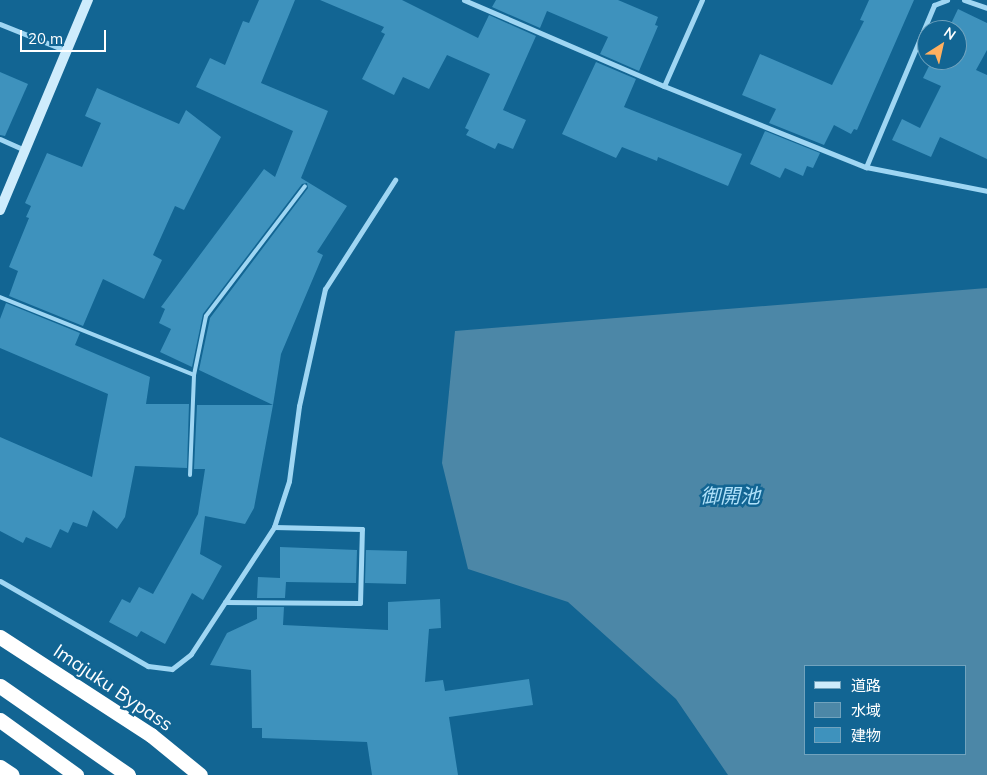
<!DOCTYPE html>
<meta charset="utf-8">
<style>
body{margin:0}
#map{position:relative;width:987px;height:775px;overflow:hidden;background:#126593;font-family:Mulish,"Noto Sans JP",sans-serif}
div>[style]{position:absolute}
.water>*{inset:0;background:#4c87a7}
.building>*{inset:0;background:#3e92bd}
.lane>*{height:4px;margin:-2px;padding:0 2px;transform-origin:2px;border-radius:2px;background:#9fd6f3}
.street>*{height:5px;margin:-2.5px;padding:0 2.5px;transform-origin:2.5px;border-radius:2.5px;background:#9fd6f3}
.secondary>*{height:10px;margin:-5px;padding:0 5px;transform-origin:5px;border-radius:5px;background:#ceecfc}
.highway>*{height:15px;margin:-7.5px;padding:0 7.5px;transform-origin:7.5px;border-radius:7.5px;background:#fff}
span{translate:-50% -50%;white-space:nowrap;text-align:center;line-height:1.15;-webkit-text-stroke:5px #126593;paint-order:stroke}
.street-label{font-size:19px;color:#fff}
.water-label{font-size:20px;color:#afe1fa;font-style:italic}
.legend{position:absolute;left:804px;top:665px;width:162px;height:90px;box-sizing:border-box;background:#126593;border:1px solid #71a3be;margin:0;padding:6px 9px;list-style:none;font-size:15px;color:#fff}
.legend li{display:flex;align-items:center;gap:10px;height:25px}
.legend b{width:25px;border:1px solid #71a3be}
.north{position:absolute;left:917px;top:20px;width:50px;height:50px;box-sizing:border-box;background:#126593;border:1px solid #71a3be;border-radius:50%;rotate:35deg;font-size:14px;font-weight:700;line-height:20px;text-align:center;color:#fff}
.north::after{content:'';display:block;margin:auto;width:18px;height:22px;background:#ffb060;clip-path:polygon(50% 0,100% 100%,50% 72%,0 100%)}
.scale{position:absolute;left:20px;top:30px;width:86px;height:22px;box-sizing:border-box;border:2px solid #fff;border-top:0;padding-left:6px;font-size:15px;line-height:18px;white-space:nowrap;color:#fff;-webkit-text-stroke:4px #126593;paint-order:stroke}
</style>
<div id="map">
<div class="water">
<i style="clip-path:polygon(evenodd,987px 288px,987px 775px,728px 775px,676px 699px,568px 602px,468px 569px,442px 463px,455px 331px,987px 288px,806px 666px,966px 666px,966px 754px,806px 754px,806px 666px)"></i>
</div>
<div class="building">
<i style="clip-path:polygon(259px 0,295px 0,261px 83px,328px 111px,301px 178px,347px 206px,317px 252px,323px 255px,281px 354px,273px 405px,199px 370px,210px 318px,308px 188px,307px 183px,302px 184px,203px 314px,192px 367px,160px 352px,171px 329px,159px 323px,165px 309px,161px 307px,264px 169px,275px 177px,293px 131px,196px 87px,210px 58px,225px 65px,243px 21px,249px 23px)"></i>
<i style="clip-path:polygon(320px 0,402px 0,478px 38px,489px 15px,536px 36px,503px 110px,526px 120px,513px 149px,498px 143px,495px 149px,466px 135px,469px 130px,465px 128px,490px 74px,447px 55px,429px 89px,403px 77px,394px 95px,362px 79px,385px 34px,381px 32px,384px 27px)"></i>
<i style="clip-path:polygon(496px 0,618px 0,658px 17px,655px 25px,658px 26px,639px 71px,600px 54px,608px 37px,547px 11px,540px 28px,492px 7px)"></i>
<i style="clip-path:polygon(869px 0,914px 0,857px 130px,854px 129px,851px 134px,834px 125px,824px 145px,769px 123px,776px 109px,742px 95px,760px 54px,832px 85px,864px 21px,860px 20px)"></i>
<i style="clip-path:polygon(958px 9px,987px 23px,987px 50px,976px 70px,987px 75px,987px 159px,940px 137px,931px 157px,892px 140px,902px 119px,920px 128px,941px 86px,923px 78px,932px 60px,957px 60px,957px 30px,948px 30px)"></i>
<i style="clip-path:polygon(596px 62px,636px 79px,624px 107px,742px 154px,728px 186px,658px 157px,657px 161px,622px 147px,616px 158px,562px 134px)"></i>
<i style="clip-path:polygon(0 72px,28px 84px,5px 136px,0 135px)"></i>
<i style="clip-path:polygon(97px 88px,179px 124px,186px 110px,221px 137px,184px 210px,175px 206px,153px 255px,162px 260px,144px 299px,103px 279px,83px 326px,9px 296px,18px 271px,9px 267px,29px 218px,26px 217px,31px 206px,25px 203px,47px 153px,82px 167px,101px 123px,85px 116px)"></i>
<i style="clip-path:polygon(765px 131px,820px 153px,813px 168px,807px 166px,803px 176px,785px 168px,780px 178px,750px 164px)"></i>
<i style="clip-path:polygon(6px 303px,80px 333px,75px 345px,150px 377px,146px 404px,189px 404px,187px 468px,135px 466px,125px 517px,117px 529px,93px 510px,87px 527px,73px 522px,68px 533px,60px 529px,51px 548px,26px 537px,23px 543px,0 531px,0 437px,92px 477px,108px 394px,0 348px,0 319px)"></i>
<i style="clip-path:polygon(197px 405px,273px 405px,254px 508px,245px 524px,205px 516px,200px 554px,222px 566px,203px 600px,192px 593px,165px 644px,141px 631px,137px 637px,109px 622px,122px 599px,130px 603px,139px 587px,153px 594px,198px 514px,205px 469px,194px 469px)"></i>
<i style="clip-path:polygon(280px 547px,357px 550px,356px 583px,286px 582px,285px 598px,257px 598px,258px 577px,280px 578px)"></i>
<i style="clip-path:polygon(366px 550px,407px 551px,406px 584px,365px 583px)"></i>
<i style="clip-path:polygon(440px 599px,441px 628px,429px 629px,425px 682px,443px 680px,445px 691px,529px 679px,533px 705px,449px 717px,458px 775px,372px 775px,367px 742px,262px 738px,262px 728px,252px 728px,251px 670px,210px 665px,227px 633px,257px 619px,257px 607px,284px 607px,283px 625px,388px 630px,388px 602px)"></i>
</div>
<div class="lane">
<i style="left:0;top:297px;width:209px;rotate:21.9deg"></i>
<i style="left:190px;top:475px;width:100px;rotate:-87.7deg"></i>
<i style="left:194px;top:375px;width:60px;rotate:-78.5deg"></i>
<i style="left:206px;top:316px;width:163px;rotate:-52.7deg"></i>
</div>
<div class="street">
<i style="left:464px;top:0;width:218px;rotate:23.3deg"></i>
<i style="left:664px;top:86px;width:218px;rotate:21.9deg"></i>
<i style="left:866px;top:167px;width:123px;rotate:11.2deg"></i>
<i style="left:964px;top:0;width:24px;rotate:19deg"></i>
<i style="left:0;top:24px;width:72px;rotate:21.9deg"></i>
<i style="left:664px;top:86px;width:94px;rotate:-66.2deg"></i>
<i style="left:0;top:139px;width:27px;rotate:24deg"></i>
<i style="left:866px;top:167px;width:176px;rotate:-67.2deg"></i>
<i style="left:934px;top:5px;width:14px;rotate:-21deg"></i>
<i style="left:0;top:581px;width:171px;rotate:29.9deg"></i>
<i style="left:148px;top:666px;width:24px;rotate:7deg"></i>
<i style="left:172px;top:669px;width:24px;rotate:-38deg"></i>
<i style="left:191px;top:654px;width:152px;rotate:-56.8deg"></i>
<i style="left:274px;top:527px;width:48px;rotate:-71.9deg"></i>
<i style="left:289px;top:481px;width:76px;rotate:-82.4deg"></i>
<i style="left:299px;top:406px;width:120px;rotate:-77.5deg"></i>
<i style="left:325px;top:289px;width:130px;rotate:-57.3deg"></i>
<i style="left:225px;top:602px;width:135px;rotate:0.4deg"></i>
<i style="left:360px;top:603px;width:74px;rotate:-88.5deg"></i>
<i style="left:362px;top:529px;width:88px;rotate:-178.7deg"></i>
</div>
<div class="secondary">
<i style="left:0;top:210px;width:228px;rotate:-67.3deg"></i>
</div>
<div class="highway">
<i style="left:0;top:637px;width:180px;rotate:33deg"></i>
<i style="left:151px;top:735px;width:63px;rotate:39.2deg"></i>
<i style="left:0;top:686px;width:156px;rotate:34.8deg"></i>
<i style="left:0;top:720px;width:94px;rotate:35.9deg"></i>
<i style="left:0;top:767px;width:14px;rotate:34deg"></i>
</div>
<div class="street-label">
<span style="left:113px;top:688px;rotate:34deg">Imajuku Bypass</span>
</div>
<div class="water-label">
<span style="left:730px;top:495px">御開池</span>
</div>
<ul class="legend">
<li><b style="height:6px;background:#ceecfc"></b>道路</li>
<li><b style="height:14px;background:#4c87a7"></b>水域</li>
<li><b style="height:14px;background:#3e92bd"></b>建物</li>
</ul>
<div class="north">N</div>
<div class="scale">20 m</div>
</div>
